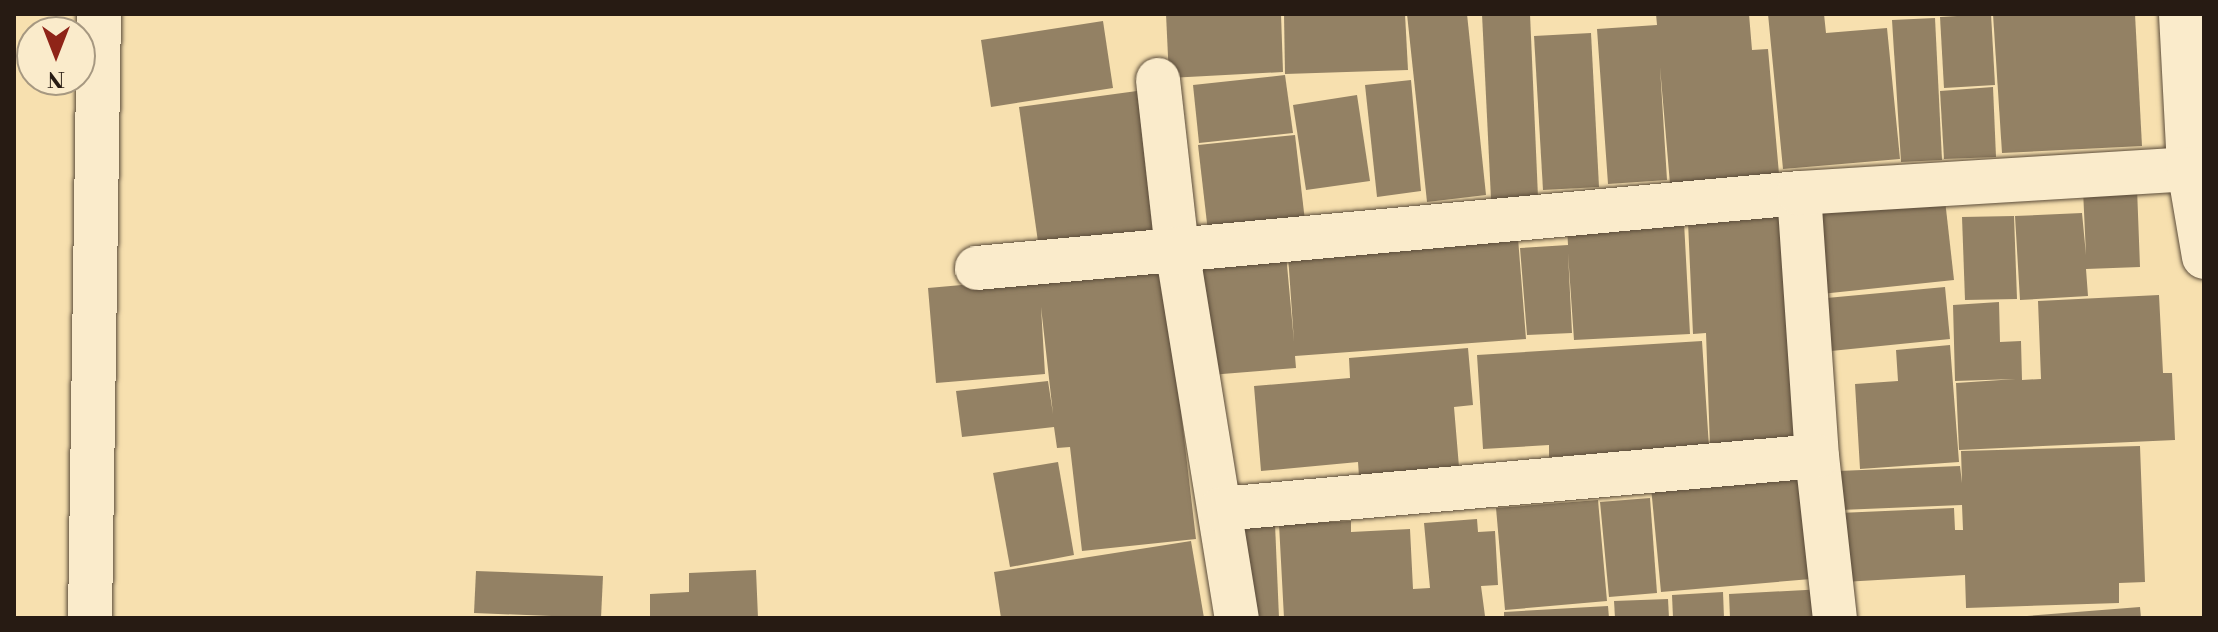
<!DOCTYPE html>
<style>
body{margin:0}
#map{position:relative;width:2218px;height:632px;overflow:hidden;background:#f7e0af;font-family:"Libre Bodoni",serif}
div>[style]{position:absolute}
.building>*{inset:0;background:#938164}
.roads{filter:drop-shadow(0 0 2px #5b4c3a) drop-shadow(0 0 2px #5b4c3a)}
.street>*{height:44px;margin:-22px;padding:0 22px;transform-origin:22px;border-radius:22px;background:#faebcb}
.secondary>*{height:44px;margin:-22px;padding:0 22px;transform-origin:22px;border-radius:22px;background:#faebcb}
span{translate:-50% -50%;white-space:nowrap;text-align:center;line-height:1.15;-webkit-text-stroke:6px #faebcb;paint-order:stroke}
.frame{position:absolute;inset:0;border:16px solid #271b13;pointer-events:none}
.north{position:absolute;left:16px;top:16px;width:80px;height:80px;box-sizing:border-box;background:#faebcb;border:2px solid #a69881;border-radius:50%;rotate:180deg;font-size:22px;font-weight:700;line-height:32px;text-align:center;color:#271b13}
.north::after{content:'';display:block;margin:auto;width:28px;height:36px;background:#8f2418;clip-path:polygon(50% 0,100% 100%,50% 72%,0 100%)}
</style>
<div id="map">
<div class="building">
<i style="clip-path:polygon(1166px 14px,1281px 14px,1283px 72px,1169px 78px)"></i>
<i style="clip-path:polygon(1284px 14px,1405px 14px,1408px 70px,1285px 74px)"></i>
<i style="clip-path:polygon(1407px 14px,1467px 14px,1486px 195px,1427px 202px)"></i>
<i style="clip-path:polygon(1482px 14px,1530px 14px,1538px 197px,1491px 199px)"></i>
<i style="clip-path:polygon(1656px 14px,1749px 14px,1752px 50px,1768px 49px,1779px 174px,1670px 184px,1660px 67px,1667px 180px,1608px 184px,1597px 29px,1657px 25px)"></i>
<i style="clip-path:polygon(1768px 14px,1824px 14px,1826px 33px,1887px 28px,1900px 159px,1783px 169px)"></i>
<i style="clip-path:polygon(1991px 14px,1995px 85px,1944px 88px,1940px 17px)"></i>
<i style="clip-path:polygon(1993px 14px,2135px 14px,2142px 146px,2002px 153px)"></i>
<i style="clip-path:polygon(1935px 18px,1942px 160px,1901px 162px,1892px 20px)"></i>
<i style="clip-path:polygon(1103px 21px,1113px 88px,991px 107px,981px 40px)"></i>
<i style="clip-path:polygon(1591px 33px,1599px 187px,1543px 190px,1534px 36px)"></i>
<i style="clip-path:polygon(1285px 75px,1293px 133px,1199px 143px,1193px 85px)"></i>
<i style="clip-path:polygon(1411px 80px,1421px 191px,1377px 197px,1365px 85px)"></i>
<i style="clip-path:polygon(1993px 87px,1996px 157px,1944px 159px,1940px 91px)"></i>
<i style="clip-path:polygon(1137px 91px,1158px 232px,1039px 249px,1019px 107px)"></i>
<i style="clip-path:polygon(1357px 95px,1370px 181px,1306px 190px,1293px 105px)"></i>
<i style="clip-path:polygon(1295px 135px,1305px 221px,1208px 232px,1198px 145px)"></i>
<i style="clip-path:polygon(2137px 188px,2140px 267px,2086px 269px,2088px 296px,2020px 300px,2015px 216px,2082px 213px,2086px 255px,2083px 190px)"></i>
<i style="clip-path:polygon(1945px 200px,1954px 280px,1821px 294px,1812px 213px)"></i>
<i style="clip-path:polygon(1784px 216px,1794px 444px,1710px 447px,1706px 333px,1693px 334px,1688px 222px)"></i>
<i style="clip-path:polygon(2014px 216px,2017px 299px,1965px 300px,1962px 217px)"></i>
<i style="clip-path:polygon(1684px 222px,1690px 334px,1574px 340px,1568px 253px,1572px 333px,1527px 335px,1520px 248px,1568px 245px,1567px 228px)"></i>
<i style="clip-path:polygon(1518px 238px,1526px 339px,1295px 356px,1296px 368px,1210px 375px,1200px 262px,1286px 254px,1294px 342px,1288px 255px)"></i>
<i style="clip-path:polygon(1164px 267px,1196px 539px,1082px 551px,1070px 447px,1057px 448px,1054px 427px,962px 437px,956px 391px,1048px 381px,1053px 414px,1041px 307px,1045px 374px,936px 383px,928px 288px)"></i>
<i style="clip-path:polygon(1945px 287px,1950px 339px,1821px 352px,1816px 299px)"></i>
<i style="clip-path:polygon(2159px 295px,2163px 373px,2172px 373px,2175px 440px,1959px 450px,1956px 383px,2016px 379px,1955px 381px,1953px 305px,1999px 302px,2000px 342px,2021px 341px,2022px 380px,2041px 379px,2038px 301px)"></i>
<i style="clip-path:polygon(1702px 341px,1709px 447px,1549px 457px,1549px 445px,1483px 449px,1477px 355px)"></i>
<i style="clip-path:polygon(1950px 345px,1959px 462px,1860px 469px,1855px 384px,1898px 381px,1896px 350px)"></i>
<i style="clip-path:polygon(1468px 348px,1473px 405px,1454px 407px,1459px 467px,1359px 477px,1358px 462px,1261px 471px,1254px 386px,1350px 378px,1349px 358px)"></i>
<i style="clip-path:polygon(2140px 446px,2145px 582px,2119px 583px,2119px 603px,1966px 608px,1965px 575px,1843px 582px,1839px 513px,1954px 508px,1955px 530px,1963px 530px,1962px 505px,1840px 510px,1838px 471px,1960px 466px,1962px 483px,1961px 451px)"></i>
<i style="clip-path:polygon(1058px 462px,1074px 555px,1010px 567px,993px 473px)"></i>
<i style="clip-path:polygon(1802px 473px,1811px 579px,1661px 592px,1651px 487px)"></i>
<i style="clip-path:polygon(1650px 498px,1657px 593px,1609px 597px,1600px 502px)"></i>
<i style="clip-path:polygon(1598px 500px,1607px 601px,1505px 610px,1496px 508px)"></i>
<i style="clip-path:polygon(1477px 519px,1478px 532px,1495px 531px,1498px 585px,1481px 586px,1485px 616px,1284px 618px,1279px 524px,1351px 521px,1351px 532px,1410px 529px,1413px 589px,1430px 588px,1424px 523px)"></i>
<i style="clip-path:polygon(1275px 524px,1279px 618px,1239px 618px,1235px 525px)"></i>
<i style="clip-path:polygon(1191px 541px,1204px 618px,1001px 618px,994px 572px)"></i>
<i style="clip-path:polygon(756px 570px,758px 618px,650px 618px,650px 594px,689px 592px,689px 573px)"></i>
<i style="clip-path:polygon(476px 571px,603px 576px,601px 618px,474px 613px)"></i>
<i style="clip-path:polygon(1824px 589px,1826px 618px,1730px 618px,1729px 594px)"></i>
<i style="clip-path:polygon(1723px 592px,1724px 618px,1673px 618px,1672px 595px)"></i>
<i style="clip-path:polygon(1668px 599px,1669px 618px,1615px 618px,1614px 601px)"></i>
<i style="clip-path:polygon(1608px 606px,1609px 618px,1504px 618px,1504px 612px)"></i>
<i style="clip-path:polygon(2140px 607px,2141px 618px,2028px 618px,2027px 616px)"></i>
</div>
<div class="roads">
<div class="street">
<i style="left:1158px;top:80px;width:170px;rotate:83.6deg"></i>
<i style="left:1177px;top:249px;width:374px;rotate:80.8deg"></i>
<i style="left:1799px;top:193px;width:264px;rotate:86.1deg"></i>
<i style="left:1817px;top:456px;width:163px;rotate:83.7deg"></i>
<i style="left:977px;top:268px;width:825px;rotate:-5.21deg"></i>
<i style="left:1799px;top:193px;width:391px;rotate:-3.5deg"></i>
<i style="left:1221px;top:509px;width:598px;rotate:-5.08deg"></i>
<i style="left:90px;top:618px;width:604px;rotate:-89.15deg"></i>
</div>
<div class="secondary">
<i style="left:2181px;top:14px;width:155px;rotate:87deg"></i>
<i style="left:2189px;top:169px;width:89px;rotate:80.3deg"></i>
</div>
</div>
<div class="frame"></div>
<div class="north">N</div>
</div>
